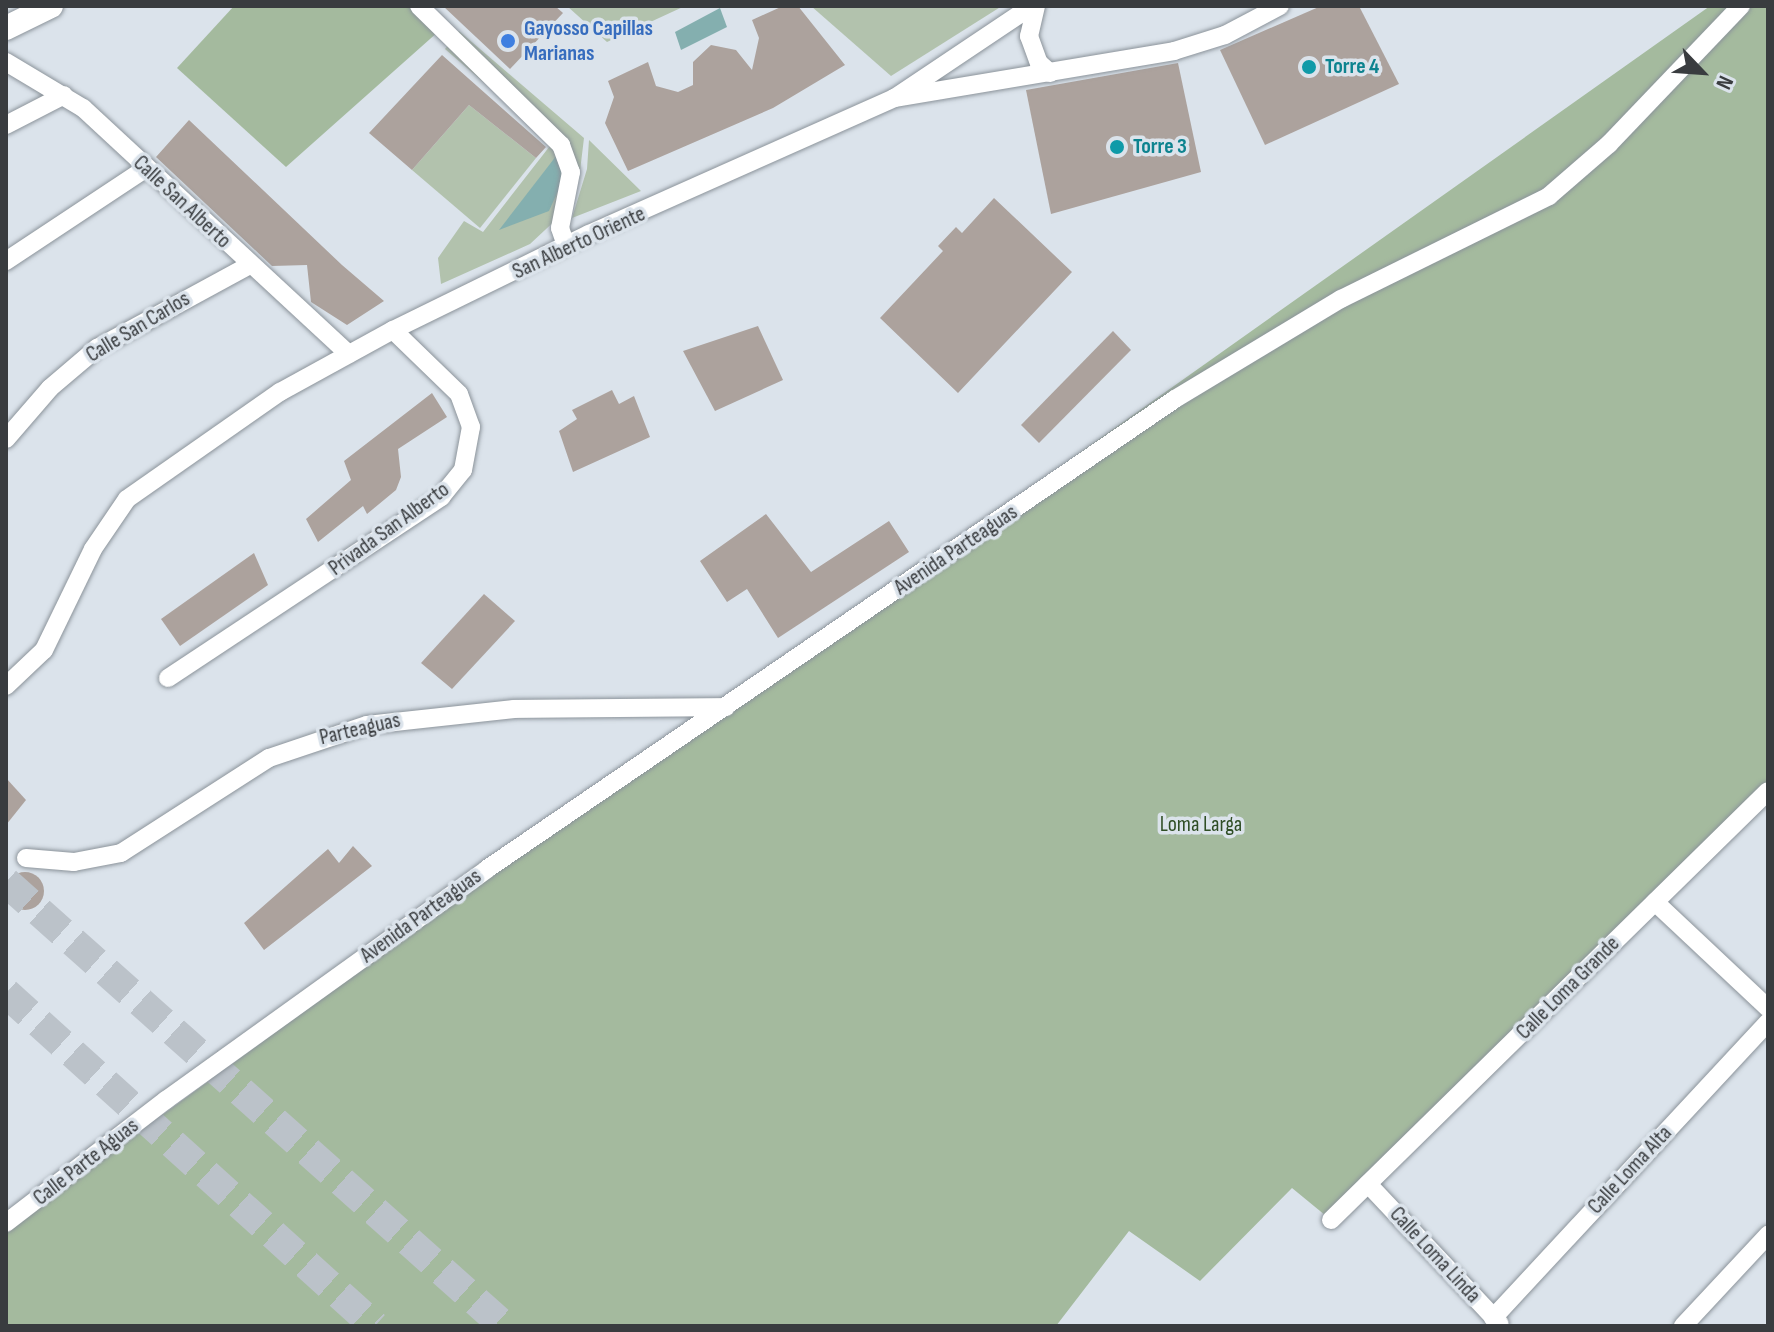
<!DOCTYPE html>
<style>
body{margin:0}
#map{position:relative;width:1774px;height:1332px;overflow:hidden;background:#dbe3eb;font-family:"Sofia Sans Condensed",sans-serif}
div>[style]{position:absolute}
.green>*{inset:0;background:#b2c2ad}
.forest>*{inset:0;background:#a4ba9e}
.water>*{inset:0;background:#84afaf}
.building>*{inset:0;background:#aca29d}
.round{border-radius:50%}
.primary-tunnel>*{height:30px;margin-top:-15px;transform-origin:0;background:repeating-linear-gradient(90deg,#bbc2c9 0 30px,transparent 0 45px)}
.roads{filter:drop-shadow(0 0 2px #8b939a) drop-shadow(0 0 2px #8b939a)}
.minor>*{height:18px;margin:-9px;padding:0 9px;transform-origin:9px;border-radius:9px;background:#fff}
.tertiary>*{height:24px;margin:-12px;padding:0 12px;transform-origin:12px;border-radius:12px;background:#fff}
.dots>*{width:22px;height:22px;translate:-50% -50%;box-sizing:border-box;border:4px solid #dbe3eb;border-radius:50%}
span{translate:-50% -50%;white-space:nowrap;text-align:center;line-height:1.15;-webkit-text-stroke:7px #dbe3eb;paint-order:stroke}
.shop-label{font-size:22px;color:#366cbe;font-weight:700}
.left{translate:0 -50%;text-align:left}
.culture-label{font-size:22px;color:#0d838f;font-weight:700}
.street-label{font-size:22px;color:#393c3f}
.park-label{font-size:22px;color:#2f4e25}
.frame{position:absolute;inset:0;border:8px solid #393c3f;pointer-events:none}
.north{position:absolute;left:1662px;top:32px;width:80px;height:80px;-webkit-text-stroke:6px #dbe3eb;paint-order:stroke;rotate:115deg;font-size:22px;font-weight:700;line-height:32px;text-align:center;color:#393c3f}
.north::after{content:'';display:block;margin:auto;width:28px;height:36px;background:#393c3f;clip-path:polygon(50% 0,100% 100%,50% 72%,0 100%)}
</style>
<div id="map">
<div class="green">
<i style="clip-path:polygon(567px 6px,685px 6px,607px 42px)"></i>
<i style="clip-path:polygon(811px 6px,1002px 6px,891px 76px)"></i>
<i style="clip-path:polygon(459px 31px,584px 138px,580px 171px,560px 216px,530px 244px,441px 284px,438px 258px,464px 221px,483px 232px,553px 142px,445px 49px)"></i>
<i style="clip-path:polygon(469px 105px,536px 158px,480px 228px,412px 170px)"></i>
<i style="clip-path:polygon(589px 140px,641px 191px,572px 218px,587px 169px)"></i>
</div>
<div class="forest">
<i style="clip-path:polygon(234px 6px,414px 6px,439px 31px,286px 167px,177px 68px)"></i>
<i style="clip-path:polygon(1710px 6px,1768px 6px,1768px 785px,1331px 1220px,1292px 1188px,1200px 1281px,1129px 1231px,1056px 1326px,6px 1326px,6px 1229px,721px 707px)"></i>
</div>
<div class="water">
<i style="clip-path:polygon(720px 8px,727px 27px,681px 50px,675px 32px)"></i>
<i style="clip-path:polygon(560px 151px,568px 169px,549px 211px,499px 230px)"></i>
</div>
<div class="building">
<i style="clip-path:polygon(443px 6px,555px 6px,563px 13px,510px 69px)"></i>
<i style="clip-path:polygon(783px 6px,798px 6px,845px 65px,773px 108px,628px 171px,605px 123px,614px 97px,608px 81px,648px 62px,656px 86px,678px 92px,693px 85px,693px 62px,711px 45px,736px 50px,752px 70px,759px 38px,752px 20px)"></i>
<i style="clip-path:polygon(1321px 6px,1359px 6px,1399px 84px,1265px 145px,1220px 50px)"></i>
<i style="clip-path:polygon(442px 55px,546px 147px,536px 158px,469px 105px,412px 170px,369px 133px)"></i>
<i style="clip-path:polygon(1178px 63px,1201px 172px,1051px 214px,1026px 90px)"></i>
<i style="clip-path:polygon(189px 120px,342px 265px,384px 301px,347px 325px,311px 302px,307px 265px,272px 266px,156px 157px)"></i>
<i style="clip-path:polygon(994px 198px,1072px 272px,958px 393px,880px 318px,943px 251px,938px 246px,956px 227px,962px 233px)"></i>
<i style="clip-path:polygon(758px 326px,783px 380px,715px 411px,683px 351px)"></i>
<i style="clip-path:polygon(1113px 331px,1131px 350px,1039px 443px,1021px 425px)"></i>
<i style="clip-path:polygon(612px 390px,619px 404px,634px 396px,650px 437px,573px 472px,559px 431px,577px 419px,572px 410px)"></i>
<i style="clip-path:polygon(432px 393px,447px 417px,398px 449px,401px 477px,396px 490px,367px 514px,363px 506px,318px 542px,306px 519px,351px 480px,344px 461px)"></i>
<i style="clip-path:polygon(766px 514px,811px 572px,889px 521px,909px 552px,778px 638px,747px 589px,727px 602px,700px 561px)"></i>
<i style="clip-path:polygon(254px 553px,268px 585px,180px 646px,161px 619px)"></i>
<i style="clip-path:polygon(484px 594px,515px 621px,452px 689px,421px 663px)"></i>
<i style="clip-path:polygon(6px 778px,26px 800px,6px 825px)"></i>
<i style="clip-path:polygon(353px 846px,372px 866px,264px 950px,244px 923px,328px 849px,339px 863px)"></i>
<i class="round" style="left:6px;top:872px;width:38px;height:38px"></i>
</div>
<div class="primary-tunnel">
<i style="left:6px;top:882px;width:667px;rotate:41.72deg"></i>
<i style="left:6px;top:993px;width:497px;rotate:42.1deg"></i>
</div>
<div class="roads">
<div class="minor">
<i style="left:419px;top:6px;width:199px;rotate:44.4deg"></i>
<i style="left:561px;top:145px;width:29px;rotate:70deg"></i>
<i style="left:571px;top:172px;width:57px;rotate:101.1deg"></i>
<i style="left:560px;top:228px;width:18px;rotate:71deg"></i>
<i style="left:1036px;top:6px;width:31px;rotate:103deg"></i>
<i style="left:1029px;top:36px;width:29px;rotate:70deg"></i>
<i style="left:1039px;top:63px;width:15px;rotate:42deg"></i>
<i style="left:6px;top:62px;width:90px;rotate:30.9deg"></i>
<i style="left:83px;top:108px;width:362px;rotate:42.8deg"></i>
<i style="left:896px;top:97px;width:164px;rotate:-33.8deg"></i>
<i style="left:6px;top:125px;width:65px;rotate:-27.3deg"></i>
<i style="left:6px;top:261px;width:167px;rotate:-33.5deg"></i>
<i style="left:6px;top:439px;width:67px;rotate:-49.2deg"></i>
<i style="left:50px;top:388px;width:62px;rotate:-40.4deg"></i>
<i style="left:97px;top:348px;width:174px;rotate:-28.5deg"></i>
<i style="left:168px;top:678px;width:328px;rotate:-33.5deg"></i>
<i style="left:441px;top:497px;width:35px;rotate:-51deg"></i>
<i style="left:463px;top:470px;width:44px;rotate:-79.5deg"></i>
<i style="left:471px;top:427px;width:35px;rotate:-110deg"></i>
<i style="left:459px;top:394px;width:92px;rotate:-135.9deg"></i>
<i style="left:6px;top:686px;width:52px;rotate:-43.5deg"></i>
<i style="left:44px;top:650px;width:112px;rotate:-64.1deg"></i>
<i style="left:93px;top:549px;width:60px;rotate:-55.8deg"></i>
<i style="left:127px;top:499px;width:187px;rotate:-35deg"></i>
<i style="left:280px;top:392px;width:129px;rotate:-28.8deg"></i>
<i style="left:393px;top:330px;width:218px;rotate:-26.1deg"></i>
<i style="left:589px;top:234px;width:334px;rotate:-24deg"></i>
<i style="left:894px;top:98px;width:284px;rotate:-9.5deg"></i>
<i style="left:1174px;top:51px;width:53px;rotate:-17.4deg"></i>
<i style="left:1225px;top:35px;width:62px;rotate:-27.8deg"></i>
<i style="left:26px;top:858px;width:48px;rotate:4.8deg"></i>
<i style="left:74px;top:862px;width:48px;rotate:-10.8deg"></i>
<i style="left:121px;top:853px;width:176px;rotate:-32.7deg"></i>
<i style="left:269px;top:758px;width:103px;rotate:-18.6deg"></i>
<i style="left:367px;top:725px;width:148px;rotate:-6.2deg"></i>
<i style="left:514px;top:709px;width:212px;rotate:-0.5deg"></i>
<i style="left:1655px;top:902px;width:155px;rotate:43.2deg"></i>
<i style="left:1368px;top:1184px;width:192px;rotate:46.7deg"></i>
<i style="left:1331px;top:1220px;width:612px;rotate:-44.47deg"></i>
<i style="left:6px;top:1223px;width:202px;rotate:-37.6deg"></i>
<i style="left:166px;top:1100px;width:395px;rotate:-35.7deg"></i>
<i style="left:487px;top:869px;width:833px;rotate:-34.34deg"></i>
<i style="left:1175px;top:399px;width:194px;rotate:-31.1deg"></i>
<i style="left:1341px;top:299px;width:232px;rotate:-26.3deg"></i>
<i style="left:1549px;top:196px;width:79px;rotate:-40.9deg"></i>
<i style="left:1609px;top:144px;width:191px;rotate:-46.3deg"></i>
<i style="left:1493px;top:1318px;width:404px;rotate:-47.1deg"></i>
<i style="left:1683px;top:1326px;width:125px;rotate:-47deg"></i>
</div>
<div class="tertiary">
<i style="left:6px;top:28px;width:50px;rotate:-26.1deg"></i>
</div>
</div>
<div class="dots">
<i style="left:508px;top:41px;background:#3f7fe0"></i>
<i style="left:1309px;top:67px;background:#0f9aa8"></i>
<i style="left:1117px;top:147px;background:#0f9aa8"></i>
</div>
<div class="shop-label">
<span class="left" style="left:524px;top:41px">Gayosso Capillas<br>Marianas</span>
</div>
<div class="culture-label">
<span class="left" style="left:1325px;top:67px">Torre 4</span>
<span class="left" style="left:1133px;top:147px">Torre 3</span>
</div>
<div class="street-label">
<span style="left:182px;top:202px;rotate:43deg">Calle San Alberto</span>
<span style="left:579px;top:243px;rotate:-25deg">San Alberto Oriente</span>
<span style="left:138px;top:327px;rotate:-31deg">Calle San Carlos</span>
<span style="left:389px;top:529px;rotate:-36deg">Privada San Alberto</span>
<span style="left:956px;top:550px;rotate:-34deg">Avenida Parteaguas</span>
<span style="left:360px;top:729px;rotate:-13deg">Parteaguas</span>
<span style="left:421px;top:916px;rotate:-36deg">Avenida Parteaguas</span>
<span style="left:1568px;top:988px;rotate:-45deg">Calle Loma Grande</span>
<span style="left:86px;top:1162px;rotate:-38deg">Calle Parte Aguas</span>
<span style="left:1630px;top:1170px;rotate:-47deg">Calle Loma Alta</span>
<span style="left:1435px;top:1255px;rotate:47deg">Calle Loma Linda</span>
</div>
<div class="park-label">
<span style="left:1201px;top:825px">Loma Larga</span>
</div>
<div class="frame"></div>
<div class="north">N</div>
</div>
